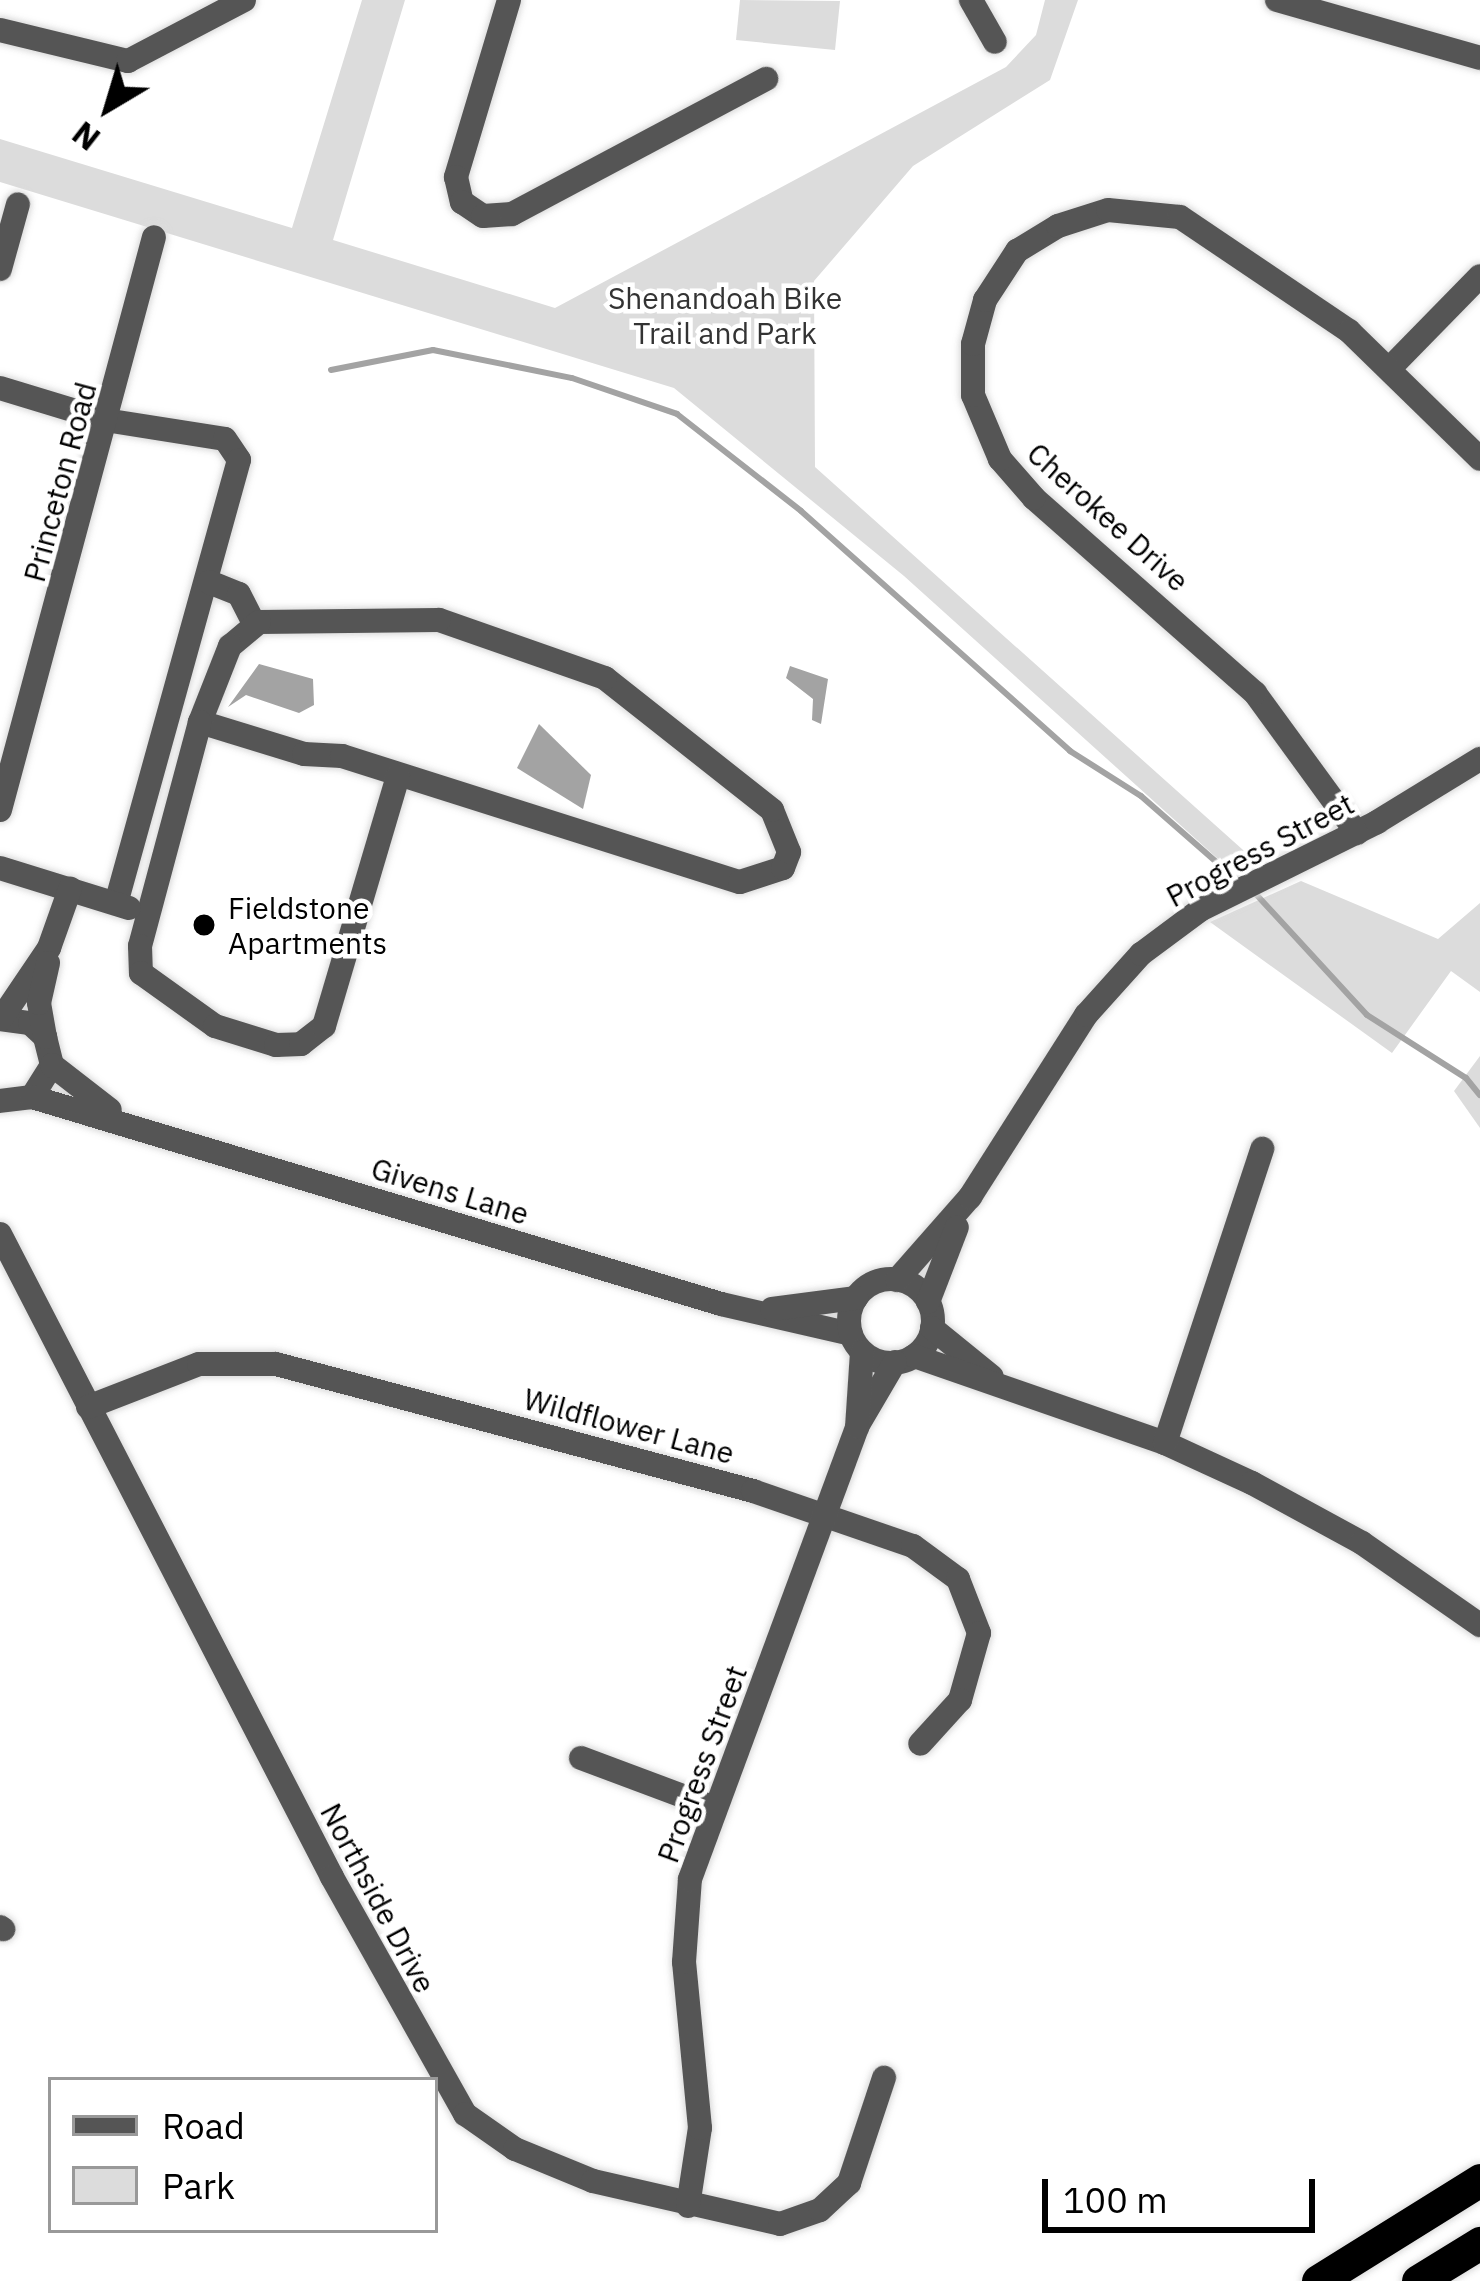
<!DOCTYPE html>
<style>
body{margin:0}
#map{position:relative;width:1480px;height:2281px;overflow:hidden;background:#fff;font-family:"IBM Plex Sans",sans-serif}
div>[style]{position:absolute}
.green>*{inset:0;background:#dcdcdc}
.water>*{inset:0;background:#a3a3a3}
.stream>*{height:6px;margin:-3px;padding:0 3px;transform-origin:3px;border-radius:3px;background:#a3a3a3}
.roads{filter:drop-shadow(0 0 3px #dbdbdb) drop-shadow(0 0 3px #dbdbdb)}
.minor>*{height:24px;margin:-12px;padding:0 12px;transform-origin:12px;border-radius:12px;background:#555}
.minor>.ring{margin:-12px;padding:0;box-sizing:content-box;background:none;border:24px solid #555;border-radius:50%}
.highway>*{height:33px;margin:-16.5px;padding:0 16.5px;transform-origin:16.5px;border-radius:16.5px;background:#000}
.dots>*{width:33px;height:33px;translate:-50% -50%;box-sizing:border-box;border:6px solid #fff;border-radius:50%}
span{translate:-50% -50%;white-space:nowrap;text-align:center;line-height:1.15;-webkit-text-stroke:9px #fff;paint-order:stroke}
.park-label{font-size:30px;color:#333}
.street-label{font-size:30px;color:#000}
.poi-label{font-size:30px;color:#000}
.left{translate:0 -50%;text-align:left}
.legend{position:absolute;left:48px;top:2077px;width:390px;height:156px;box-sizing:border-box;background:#fff;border:3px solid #999;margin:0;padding:15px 21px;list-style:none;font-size:36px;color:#000}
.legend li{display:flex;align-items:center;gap:24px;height:60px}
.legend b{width:60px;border:3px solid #999}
.north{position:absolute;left:48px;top:48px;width:120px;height:120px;-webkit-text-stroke:9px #fff;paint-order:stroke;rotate:218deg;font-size:33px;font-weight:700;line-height:48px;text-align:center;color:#000}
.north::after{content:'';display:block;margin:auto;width:42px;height:54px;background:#000;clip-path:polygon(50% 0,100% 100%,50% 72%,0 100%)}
.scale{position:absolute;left:1042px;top:2179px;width:273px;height:54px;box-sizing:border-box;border:6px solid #000;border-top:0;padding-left:15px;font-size:36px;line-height:42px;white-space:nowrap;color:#000;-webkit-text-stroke:9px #fff;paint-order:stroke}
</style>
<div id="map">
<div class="green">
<i style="clip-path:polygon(362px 0,405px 0,333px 240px,555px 308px,1006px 67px,1036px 35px,1045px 0,1078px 0,1050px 80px,913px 166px,814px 281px,815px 467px,1252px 858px,1228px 868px,904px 576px,674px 388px,0 182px,0 139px,292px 228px)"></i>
<i style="clip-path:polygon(740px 0,840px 1px,835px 50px,736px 40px)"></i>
<i style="clip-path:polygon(1301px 881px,1438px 939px,1480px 903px,1480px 992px,1451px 971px,1392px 1053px,1210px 922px)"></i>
<i style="clip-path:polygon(1480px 1056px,1480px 1128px,1454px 1091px)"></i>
</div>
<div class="water">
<i style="clip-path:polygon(259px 664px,313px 679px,314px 705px,299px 713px,246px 695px,228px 707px)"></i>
<i style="clip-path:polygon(790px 666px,828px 679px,821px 724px,812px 720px,813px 699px,786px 678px)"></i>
<i style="clip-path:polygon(539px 724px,591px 775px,583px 809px,517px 768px)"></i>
</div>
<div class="stream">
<i style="left:331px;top:370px;width:104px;rotate:-11.1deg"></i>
<i style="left:433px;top:350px;width:142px;rotate:11.4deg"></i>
<i style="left:572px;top:378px;width:111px;rotate:18.9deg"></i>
<i style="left:677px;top:414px;width:157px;rotate:38deg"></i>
<i style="left:801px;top:511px;width:361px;rotate:41.7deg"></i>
<i style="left:1070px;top:751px;width:84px;rotate:32.4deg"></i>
<i style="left:1141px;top:796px;width:129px;rotate:41.2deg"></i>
<i style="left:1254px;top:892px;width:167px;rotate:47.4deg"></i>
<i style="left:1367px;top:1015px;width:117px;rotate:32.5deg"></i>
<i style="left:1466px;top:1078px;width:22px;rotate:51deg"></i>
</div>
<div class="roads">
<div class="minor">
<i style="left:509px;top:0;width:185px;rotate:106.7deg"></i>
<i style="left:456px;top:177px;width:26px;rotate:77deg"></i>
<i style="left:462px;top:202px;width:25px;rotate:34deg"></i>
<i style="left:483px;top:216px;width:29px;rotate:-4deg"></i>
<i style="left:512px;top:214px;width:288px;rotate:-28deg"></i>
<i style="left:971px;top:0;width:48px;rotate:60.3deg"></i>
<i style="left:1277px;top:0;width:211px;rotate:15.9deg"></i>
<i style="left:0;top:30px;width:132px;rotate:13.6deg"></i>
<i style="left:128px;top:61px;width:131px;rotate:-27.7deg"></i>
<i style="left:0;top:269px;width:67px;rotate:-74.5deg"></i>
<i style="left:1391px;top:367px;width:127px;rotate:-45.6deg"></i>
<i style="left:0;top:388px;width:110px;rotate:16.9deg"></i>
<i style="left:105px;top:420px;width:121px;rotate:9deg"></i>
<i style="left:225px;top:439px;width:25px;rotate:56deg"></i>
<i style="left:239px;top:460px;width:460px;rotate:105.5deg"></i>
<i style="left:209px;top:582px;width:32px;rotate:22deg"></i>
<i style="left:239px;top:594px;width:34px;rotate:63deg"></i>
<i style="left:200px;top:722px;width:109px;rotate:17.1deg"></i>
<i style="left:304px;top:754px;width:38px;rotate:3deg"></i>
<i style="left:342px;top:756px;width:417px;rotate:17.6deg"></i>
<i style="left:740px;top:882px;width:45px;rotate:-18deg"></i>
<i style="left:783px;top:868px;width:17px;rotate:-69deg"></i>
<i style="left:789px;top:852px;width:45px;rotate:-112deg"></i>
<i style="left:772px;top:810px;width:213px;rotate:-141.7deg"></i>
<i style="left:605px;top:678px;width:176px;rotate:-160.7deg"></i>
<i style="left:439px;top:620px;width:180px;rotate:179.4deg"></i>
<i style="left:259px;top:622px;width:38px;rotate:140deg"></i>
<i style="left:230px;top:646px;width:82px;rotate:111.5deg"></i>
<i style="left:200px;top:722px;width:232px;rotate:105deg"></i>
<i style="left:140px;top:946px;width:27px;rotate:88deg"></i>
<i style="left:141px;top:973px;width:91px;rotate:35.6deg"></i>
<i style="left:215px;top:1026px;width:64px;rotate:17.3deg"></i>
<i style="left:276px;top:1045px;width:25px;rotate:-2deg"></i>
<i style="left:301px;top:1044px;width:29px;rotate:-38deg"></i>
<i style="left:324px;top:1026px;width:261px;rotate:-73.5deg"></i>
<i style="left:0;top:810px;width:593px;rotate:-74.96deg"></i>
<i style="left:1357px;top:833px;width:173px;rotate:-126.1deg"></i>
<i style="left:1255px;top:693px;width:295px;rotate:-138.6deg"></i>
<i style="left:1034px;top:498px;width:52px;rotate:-131.1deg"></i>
<i style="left:1000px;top:459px;width:69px;rotate:-112.9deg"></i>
<i style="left:973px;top:395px;width:51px;rotate:-90deg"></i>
<i style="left:973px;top:344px;width:46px;rotate:-74.7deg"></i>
<i style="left:985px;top:300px;width:59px;rotate:-56.9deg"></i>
<i style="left:1017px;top:251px;width:48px;rotate:-31.4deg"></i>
<i style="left:1058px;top:226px;width:52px;rotate:-17.7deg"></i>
<i style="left:1108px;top:210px;width:72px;rotate:5.6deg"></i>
<i style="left:1180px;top:217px;width:204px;rotate:34deg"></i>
<i style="left:1349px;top:331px;width:183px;rotate:44.3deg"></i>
<i style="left:0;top:868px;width:135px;rotate:17.2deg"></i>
<i style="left:0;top:1019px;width:30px;rotate:8deg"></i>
<i style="left:30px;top:1023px;width:21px;rotate:43deg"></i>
<i style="left:45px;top:1037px;width:29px;rotate:76deg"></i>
<i style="left:52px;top:1065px;width:38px;rotate:122deg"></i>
<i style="left:32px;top:1097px;width:32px;rotate:173deg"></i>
<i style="left:1px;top:1019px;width:86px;rotate:-55.9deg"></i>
<i style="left:49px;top:948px;width:63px;rotate:-70.4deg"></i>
<i style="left:45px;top:1037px;width:35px;rotate:-100deg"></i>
<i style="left:39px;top:1003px;width:41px;rotate:-77.3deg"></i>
<i style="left:52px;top:1065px;width:73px;rotate:37.8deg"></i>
<i style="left:32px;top:1097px;width:719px;rotate:16.72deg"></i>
<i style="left:721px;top:1304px;width:133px;rotate:13deg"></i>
<i style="left:0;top:1234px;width:724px;rotate:62.69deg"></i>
<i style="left:332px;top:1877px;width:272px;rotate:60.7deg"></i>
<i style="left:465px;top:2114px;width:61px;rotate:35deg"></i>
<i style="left:515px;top:2149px;width:84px;rotate:22.3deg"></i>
<i style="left:593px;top:2181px;width:192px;rotate:12.9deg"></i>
<i style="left:780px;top:2224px;width:42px;rotate:-19.3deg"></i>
<i style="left:820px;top:2210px;width:40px;rotate:-43deg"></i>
<i style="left:849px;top:2183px;width:111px;rotate:-71.6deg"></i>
<i class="ring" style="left:849px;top:1279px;width:60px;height:60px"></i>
<i style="left:897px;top:1280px;width:111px;rotate:-48.7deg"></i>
<i style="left:970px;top:1197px;width:216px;rotate:-57.5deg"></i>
<i style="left:1086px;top:1015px;width:82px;rotate:-48deg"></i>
<i style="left:1141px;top:954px;width:74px;rotate:-36.7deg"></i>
<i style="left:1200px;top:910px;width:198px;rotate:-26.4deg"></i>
<i style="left:1377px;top:822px;width:121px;rotate:-31.5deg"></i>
<i style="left:928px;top:1302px;width:80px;rotate:-68.9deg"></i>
<i style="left:772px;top:1309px;width:85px;rotate:-7.5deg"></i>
<i style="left:932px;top:1328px;width:77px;rotate:39.2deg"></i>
<i style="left:914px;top:1356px;width:266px;rotate:19.1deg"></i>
<i style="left:1165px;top:1443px;width:96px;rotate:24.7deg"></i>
<i style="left:1252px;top:1483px;width:125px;rotate:28.6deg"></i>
<i style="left:1362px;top:1543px;width:144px;rotate:34.8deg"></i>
<i style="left:88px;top:1407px;width:119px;rotate:-21.2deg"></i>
<i style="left:199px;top:1364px;width:77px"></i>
<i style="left:276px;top:1364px;width:494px;rotate:14.9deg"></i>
<i style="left:753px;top:1491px;width:169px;rotate:19deg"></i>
<i style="left:913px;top:1546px;width:56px;rotate:36.3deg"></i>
<i style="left:958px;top:1579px;width:58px;rotate:68.7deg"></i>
<i style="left:979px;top:1633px;width:70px;rotate:105.8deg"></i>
<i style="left:960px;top:1700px;width:59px;rotate:132.3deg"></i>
<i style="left:858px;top:1425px;width:73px;rotate:-59.6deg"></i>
<i style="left:1165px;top:1443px;width:310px;rotate:-71.7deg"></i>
<i style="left:581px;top:1758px;width:143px;rotate:20.5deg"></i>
<i style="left:0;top:1927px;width:4px;rotate:34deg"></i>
<i style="left:688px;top:2206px;width:79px;rotate:-81.3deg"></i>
<i style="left:700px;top:2128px;width:167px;rotate:-95.5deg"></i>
<i style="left:684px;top:1962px;width:83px;rotate:-85.9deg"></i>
<i style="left:690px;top:1879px;width:482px;rotate:-69.7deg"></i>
<i style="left:857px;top:1427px;width:75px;rotate:-86.2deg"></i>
</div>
<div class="highway">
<i style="left:1318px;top:2281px;width:191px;rotate:-31.9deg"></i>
<i style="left:1418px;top:2281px;width:73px;rotate:-31.5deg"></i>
</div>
</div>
<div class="dots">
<i style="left:204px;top:925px;background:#000"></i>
</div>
<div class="park-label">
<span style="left:725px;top:315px">Shenandoah Bike<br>Trail and Park</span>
</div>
<div class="street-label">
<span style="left:60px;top:482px;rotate:-75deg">Princeton Road</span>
<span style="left:1108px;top:517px;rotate:42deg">Cherokee Drive</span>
<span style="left:1260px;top:850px;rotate:-28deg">Progress Street</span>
<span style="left:450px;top:1191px;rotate:17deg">Givens Lane</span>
<span style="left:629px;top:1426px;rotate:15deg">Wildflower Lane</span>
<span style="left:702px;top:1764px;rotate:-70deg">Progress Street</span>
<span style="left:378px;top:1898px;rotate:62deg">Northside Drive</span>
</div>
<div class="poi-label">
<span class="left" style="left:228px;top:925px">Fieldstone<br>Apartments</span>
</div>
<ul class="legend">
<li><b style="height:15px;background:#555"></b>Road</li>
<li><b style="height:33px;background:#dcdcdc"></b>Park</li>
</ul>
<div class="north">N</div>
<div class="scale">100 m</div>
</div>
